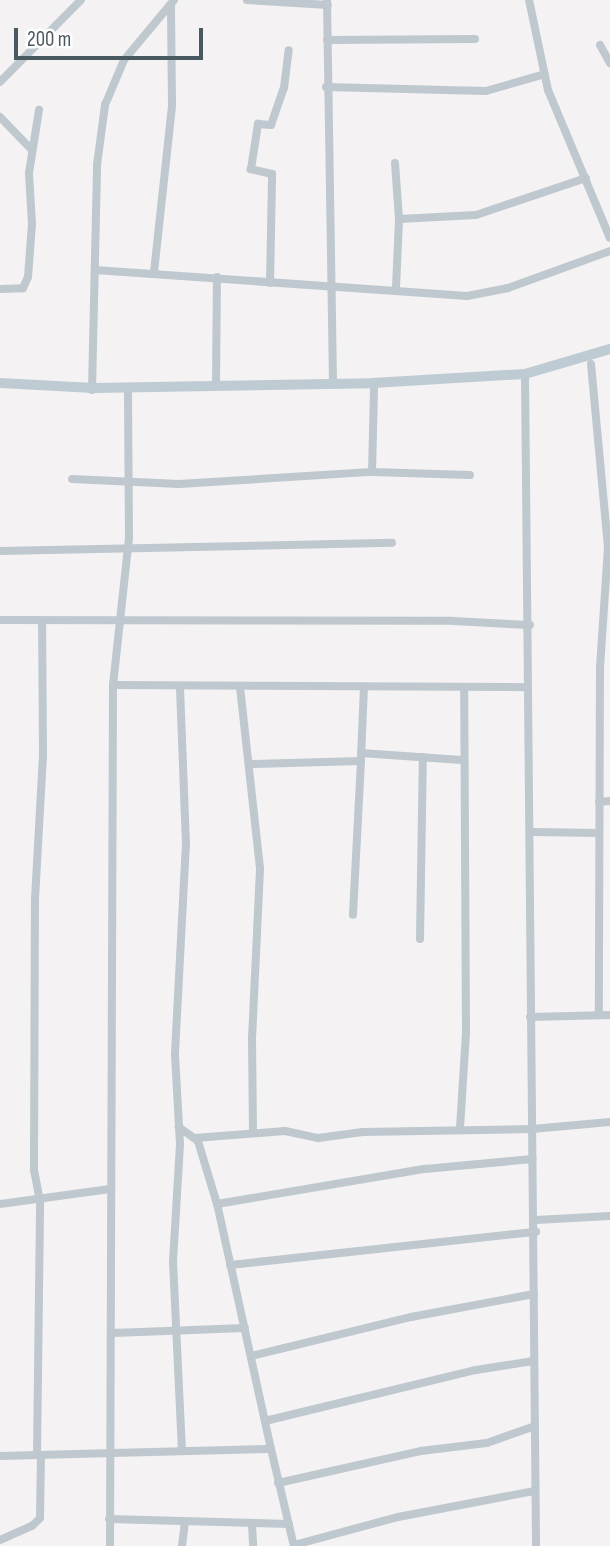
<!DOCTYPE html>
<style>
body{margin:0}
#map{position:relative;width:610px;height:1546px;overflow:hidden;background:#f4f2f3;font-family:"Sofia Sans Condensed",sans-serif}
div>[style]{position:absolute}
.minor>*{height:8px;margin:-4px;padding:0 4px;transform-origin:4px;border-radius:4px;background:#bec8ce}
.secondary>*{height:10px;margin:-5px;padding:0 5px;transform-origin:5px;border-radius:5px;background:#bfcbd3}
span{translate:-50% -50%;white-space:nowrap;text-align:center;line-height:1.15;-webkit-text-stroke:5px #fff;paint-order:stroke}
.scale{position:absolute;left:14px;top:28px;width:189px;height:32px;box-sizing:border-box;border:4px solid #4a5860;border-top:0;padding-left:9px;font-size:21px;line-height:24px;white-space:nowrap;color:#4a5860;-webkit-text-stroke:5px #fff;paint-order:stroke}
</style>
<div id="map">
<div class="minor">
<i style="left:247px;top:0;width:81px;rotate:3.5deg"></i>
<i style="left:327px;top:0;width:384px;rotate:89.1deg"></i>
<i style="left:529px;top:0;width:92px;rotate:78.1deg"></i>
<i style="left:548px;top:90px;width:160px;rotate:67.3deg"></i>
<i style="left:327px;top:40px;width:148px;rotate:-0.4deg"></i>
<i style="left:600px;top:45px;width:21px;rotate:61deg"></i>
<i style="left:0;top:82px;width:115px;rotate:-45.4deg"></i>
<i style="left:326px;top:87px;width:160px;rotate:1.4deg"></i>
<i style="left:486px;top:91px;width:61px;rotate:-16.1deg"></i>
<i style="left:0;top:117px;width:46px;rotate:45.9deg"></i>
<i style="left:395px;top:163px;width:56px;rotate:85.9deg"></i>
<i style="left:399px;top:219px;width:69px;rotate:92.5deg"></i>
<i style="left:399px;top:219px;width:77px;rotate:-3deg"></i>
<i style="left:476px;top:215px;width:116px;rotate:-18.6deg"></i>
<i style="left:95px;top:270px;width:373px;rotate:4deg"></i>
<i style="left:467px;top:296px;width:42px;rotate:-11deg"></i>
<i style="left:508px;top:288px;width:109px;rotate:-19.9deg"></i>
<i style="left:154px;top:272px;width:168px;rotate:-83.8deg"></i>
<i style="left:172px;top:105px;width:100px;rotate:-90.6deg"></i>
<i style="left:270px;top:283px;width:109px;rotate:-88.9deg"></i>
<i style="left:272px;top:174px;width:22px;rotate:-167deg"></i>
<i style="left:251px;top:169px;width:46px;rotate:-81.2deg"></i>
<i style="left:258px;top:124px;width:13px;rotate:4deg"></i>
<i style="left:271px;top:125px;width:39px;rotate:-71deg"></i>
<i style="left:284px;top:88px;width:38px;rotate:-83deg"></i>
<i style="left:0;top:289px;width:23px;rotate:-2deg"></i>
<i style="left:23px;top:288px;width:12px;rotate:-66deg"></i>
<i style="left:28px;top:277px;width:53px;rotate:-85.7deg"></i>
<i style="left:32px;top:224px;width:51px;rotate:-93.4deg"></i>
<i style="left:29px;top:173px;width:64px;rotate:-81deg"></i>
<i style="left:591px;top:364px;width:184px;rotate:84.7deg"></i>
<i style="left:608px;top:547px;width:120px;rotate:93.8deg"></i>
<i style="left:600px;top:667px;width:348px;rotate:90.2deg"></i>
<i style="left:525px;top:374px;width:1172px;rotate:89.46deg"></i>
<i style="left:216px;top:386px;width:109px;rotate:-89.5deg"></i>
<i style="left:92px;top:390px;width:225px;rotate:-88.7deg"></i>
<i style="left:97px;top:165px;width:61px;rotate:-82.4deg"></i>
<i style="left:105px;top:105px;width:49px;rotate:-67.1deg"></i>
<i style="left:124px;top:60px;width:78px;rotate:-50.2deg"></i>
<i style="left:372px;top:472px;width:83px;rotate:-88.6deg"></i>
<i style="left:72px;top:479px;width:107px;rotate:2.7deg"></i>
<i style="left:179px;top:484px;width:193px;rotate:-3.6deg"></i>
<i style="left:372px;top:472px;width:98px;rotate:1.8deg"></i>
<i style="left:0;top:551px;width:392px;rotate:-1.2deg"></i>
<i style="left:0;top:620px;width:453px;rotate:0.1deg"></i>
<i style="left:453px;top:621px;width:77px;rotate:3deg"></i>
<i style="left:113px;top:685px;width:414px;rotate:0.3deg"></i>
<i style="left:240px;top:687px;width:183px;rotate:83.7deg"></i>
<i style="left:260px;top:869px;width:168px;rotate:92.7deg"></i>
<i style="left:252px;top:1037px;width:96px;rotate:89.4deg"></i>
<i style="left:180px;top:688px;width:155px;rotate:87.8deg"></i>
<i style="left:186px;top:843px;width:212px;rotate:93deg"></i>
<i style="left:175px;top:1055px;width:89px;rotate:86.8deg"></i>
<i style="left:180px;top:1144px;width:117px;rotate:93.4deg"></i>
<i style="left:173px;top:1261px;width:190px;rotate:87.3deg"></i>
<i style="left:361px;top:753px;width:101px;rotate:4deg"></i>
<i style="left:361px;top:758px;width:71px;rotate:-87.6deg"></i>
<i style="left:251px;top:764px;width:110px;rotate:-1.6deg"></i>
<i style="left:361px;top:761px;width:154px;rotate:93deg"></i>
<i style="left:599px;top:802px;width:11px;rotate:-5deg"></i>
<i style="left:532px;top:832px;width:67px;rotate:0.9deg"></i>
<i style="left:420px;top:939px;width:182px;rotate:-89.1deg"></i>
<i style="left:530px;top:1017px;width:80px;rotate:-1.4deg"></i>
<i style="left:460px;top:1128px;width:95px;rotate:-86.4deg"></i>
<i style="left:466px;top:1033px;width:346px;rotate:-90.3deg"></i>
<i style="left:195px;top:1138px;width:90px;rotate:-4.4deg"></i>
<i style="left:285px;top:1131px;width:34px;rotate:12deg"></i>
<i style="left:318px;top:1138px;width:45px;rotate:-7.6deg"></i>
<i style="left:363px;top:1132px;width:169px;rotate:-1deg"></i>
<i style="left:532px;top:1129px;width:78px;rotate:-5.1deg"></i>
<i style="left:0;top:1204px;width:111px;rotate:-7.8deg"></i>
<i style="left:217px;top:1204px;width:211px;rotate:-9.6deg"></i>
<i style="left:425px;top:1169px;width:108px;rotate:-5.3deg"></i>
<i style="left:536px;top:1220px;width:74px;rotate:-3.1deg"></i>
<i style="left:230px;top:1265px;width:308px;rotate:-6.2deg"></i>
<i style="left:113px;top:1333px;width:132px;rotate:-2.2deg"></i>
<i style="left:251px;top:1356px;width:165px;rotate:-13.7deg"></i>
<i style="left:411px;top:1317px;width:125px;rotate:-10.6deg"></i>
<i style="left:265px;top:1421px;width:217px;rotate:-13.6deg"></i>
<i style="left:476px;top:1370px;width:58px;rotate:-9deg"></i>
<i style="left:271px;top:1449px;width:100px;rotate:76.7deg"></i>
<i style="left:37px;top:1455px;width:254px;rotate:-89.3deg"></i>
<i style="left:40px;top:1201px;width:32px;rotate:-101deg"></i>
<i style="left:34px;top:1170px;width:271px;rotate:-89.8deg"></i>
<i style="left:35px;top:899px;width:144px;rotate:-86.8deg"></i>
<i style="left:43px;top:755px;width:132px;rotate:-90.4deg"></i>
<i style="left:0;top:1456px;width:271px;rotate:-1.5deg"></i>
<i style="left:271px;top:1449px;width:251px;rotate:-102.4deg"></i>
<i style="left:217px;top:1204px;width:66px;rotate:-106.8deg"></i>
<i style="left:198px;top:1141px;width:24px;rotate:-144deg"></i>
<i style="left:278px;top:1483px;width:147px;rotate:-12.6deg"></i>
<i style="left:421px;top:1451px;width:66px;rotate:-6.9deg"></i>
<i style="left:487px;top:1443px;width:48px;rotate:-19.6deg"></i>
<i style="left:109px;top:1519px;width:180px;rotate:1.6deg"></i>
<i style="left:252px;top:1524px;width:22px;rotate:87deg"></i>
<i style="left:0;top:1540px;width:35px;rotate:-24deg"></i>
<i style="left:32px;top:1526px;width:11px;rotate:-45deg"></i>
<i style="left:40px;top:1518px;width:63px;rotate:-89.1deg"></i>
<i style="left:294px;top:1545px;width:108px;rotate:-15.1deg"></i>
<i style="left:398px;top:1517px;width:138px;rotate:-10.8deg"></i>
<i style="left:110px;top:1546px;width:861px;rotate:-89.8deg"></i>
<i style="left:113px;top:685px;width:148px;rotate:-83.8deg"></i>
<i style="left:129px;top:538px;width:150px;rotate:-90.4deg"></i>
<i style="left:182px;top:1546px;width:24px;rotate:-83deg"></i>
</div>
<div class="secondary">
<i style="left:0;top:383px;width:94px;rotate:3deg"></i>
<i style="left:94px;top:388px;width:279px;rotate:-1deg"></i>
<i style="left:373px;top:383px;width:152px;rotate:-3.4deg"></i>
<i style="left:525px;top:374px;width:89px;rotate:-16.4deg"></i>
</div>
<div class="scale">200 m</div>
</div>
